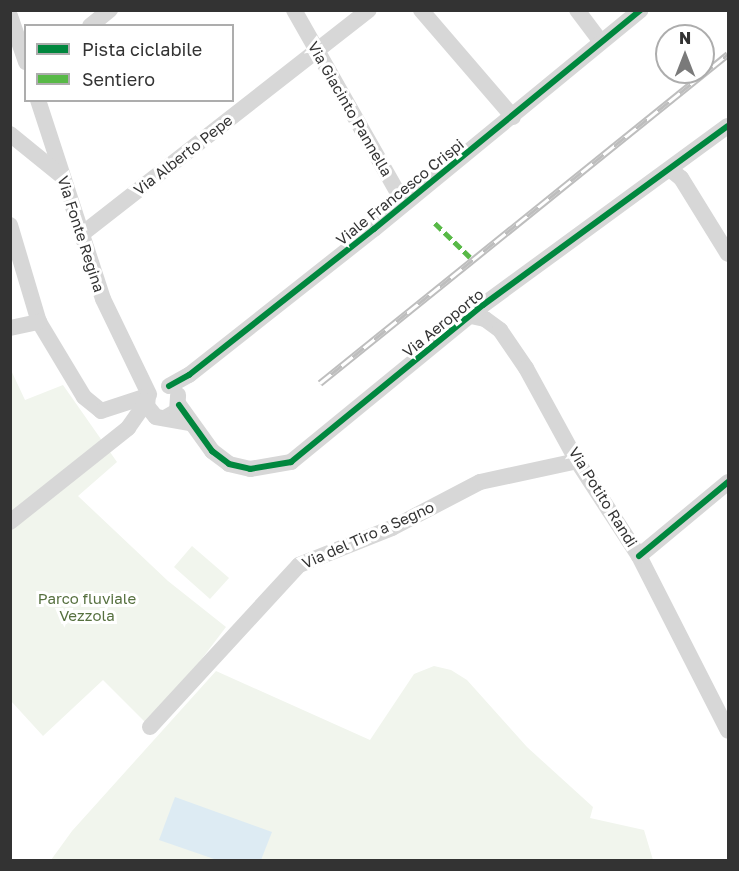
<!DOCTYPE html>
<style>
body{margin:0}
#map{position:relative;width:739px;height:871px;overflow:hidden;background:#fff;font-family:"Golos Text",sans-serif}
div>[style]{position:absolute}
.green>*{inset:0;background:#f1f5ed}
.water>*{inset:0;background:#ddebf3}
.minor>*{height:16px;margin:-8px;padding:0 8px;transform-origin:8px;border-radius:8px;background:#d7d7d7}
.rail>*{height:7px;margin-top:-3.5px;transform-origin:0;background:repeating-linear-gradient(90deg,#fff 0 14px,#bebebe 0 28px);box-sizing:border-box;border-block:2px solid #bebebe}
.quiet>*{height:4.5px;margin-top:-2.25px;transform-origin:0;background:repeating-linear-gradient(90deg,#58b947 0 9px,transparent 0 13.5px)}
.cycleway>*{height:6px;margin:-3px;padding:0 3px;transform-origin:3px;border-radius:3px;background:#00873e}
span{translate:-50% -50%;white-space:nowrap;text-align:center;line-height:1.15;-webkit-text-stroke:6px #fff;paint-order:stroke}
.street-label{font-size:15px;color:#333}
.park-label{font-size:15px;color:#56703f}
.frame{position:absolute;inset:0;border:12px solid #333;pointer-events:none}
.legend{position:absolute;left:24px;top:24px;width:210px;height:78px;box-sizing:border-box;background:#fff;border:2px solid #adadad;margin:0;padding:8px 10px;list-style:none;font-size:18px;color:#333}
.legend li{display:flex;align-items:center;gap:12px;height:30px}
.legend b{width:30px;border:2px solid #adadad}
.north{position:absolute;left:655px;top:24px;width:60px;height:60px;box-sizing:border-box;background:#fff;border:2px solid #adadad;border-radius:50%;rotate:0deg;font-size:16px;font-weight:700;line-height:24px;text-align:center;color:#333}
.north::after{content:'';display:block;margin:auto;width:21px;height:27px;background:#7a7a7a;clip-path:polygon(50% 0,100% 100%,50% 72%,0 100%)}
</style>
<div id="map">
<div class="green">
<i style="clip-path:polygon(10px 368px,25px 400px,63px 385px,117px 462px,78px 496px,168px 581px,226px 627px,150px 727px,103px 680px,43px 736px,11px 701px)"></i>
<i style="clip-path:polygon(192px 546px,229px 578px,210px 599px,174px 567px)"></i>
<i style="clip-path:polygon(434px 666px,451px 670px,467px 680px,527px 747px,593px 807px,590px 818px,644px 830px,653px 860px,51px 860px,72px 831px,216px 671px,370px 740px,414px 674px)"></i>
</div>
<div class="water">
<i style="clip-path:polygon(175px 797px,272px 832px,261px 860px,217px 860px,159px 840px)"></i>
</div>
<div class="minor">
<i style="left:294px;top:10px;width:223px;rotate:60.4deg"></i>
<i style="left:421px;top:10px;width:141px;rotate:49.3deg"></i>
<i style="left:577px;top:10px;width:40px;rotate:53deg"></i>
<i style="left:10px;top:16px;width:49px;rotate:70.8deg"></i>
<i style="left:90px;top:26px;width:26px;rotate:-39deg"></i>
<i style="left:38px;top:100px;width:209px;rotate:71.9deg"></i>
<i style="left:103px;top:299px;width:106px;rotate:64.2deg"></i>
<i style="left:10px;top:134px;width:68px;rotate:39.1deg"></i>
<i style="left:671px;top:170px;width:13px;rotate:39deg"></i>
<i style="left:681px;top:178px;width:89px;rotate:58.3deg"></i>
<i style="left:10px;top:225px;width:101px;rotate:73.4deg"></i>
<i style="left:39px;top:322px;width:87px;rotate:59deg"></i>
<i style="left:84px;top:397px;width:22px;rotate:39deg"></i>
<i style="left:101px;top:411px;width:48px;rotate:-18.1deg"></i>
<i style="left:82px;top:234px;width:364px;rotate:-38deg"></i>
<i style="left:471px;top:316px;width:14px;rotate:12deg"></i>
<i style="left:485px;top:319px;width:19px;rotate:36deg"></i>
<i style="left:500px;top:330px;width:46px;rotate:55.6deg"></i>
<i style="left:526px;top:368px;width:106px;rotate:61.3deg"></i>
<i style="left:577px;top:461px;width:113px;rotate:56.9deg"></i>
<i style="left:639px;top:556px;width:196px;rotate:63deg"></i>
<i style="left:10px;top:328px;width:30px;rotate:-12deg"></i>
<i style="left:169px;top:386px;width:23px;rotate:-29deg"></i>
<i style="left:189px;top:375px;width:236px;rotate:-38.3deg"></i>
<i style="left:374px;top:229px;width:345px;rotate:-39.4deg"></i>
<i style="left:148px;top:395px;width:11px;rotate:95deg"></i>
<i style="left:147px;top:406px;width:14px;rotate:51deg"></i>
<i style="left:156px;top:417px;width:36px;rotate:10deg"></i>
<i style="left:179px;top:405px;width:57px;rotate:54.3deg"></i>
<i style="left:212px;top:451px;width:21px;rotate:37deg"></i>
<i style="left:229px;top:464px;width:22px;rotate:13deg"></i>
<i style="left:250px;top:469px;width:42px;rotate:-9.7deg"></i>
<i style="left:291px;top:462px;width:248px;rotate:-39.3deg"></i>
<i style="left:483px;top:305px;width:303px;rotate:-36.2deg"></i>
<i style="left:165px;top:418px;width:14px;rotate:-30deg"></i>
<i style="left:177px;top:411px;width:16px;rotate:-86deg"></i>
<i style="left:10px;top:522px;width:151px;rotate:-38.5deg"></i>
<i style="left:128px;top:428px;width:33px;rotate:-55deg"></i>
<i style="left:639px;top:556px;width:116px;rotate:-39.7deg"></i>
<i style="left:150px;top:727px;width:220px;rotate:-47.4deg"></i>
<i style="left:299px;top:565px;width:100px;rotate:-21.7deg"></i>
<i style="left:392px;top:528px;width:99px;rotate:-27.6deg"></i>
<i style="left:480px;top:482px;width:99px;rotate:-12.2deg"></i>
</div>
<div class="rail">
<i style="left:320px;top:383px;width:524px;rotate:-38.88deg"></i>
</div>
<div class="quiet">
<i style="left:435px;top:223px;width:49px;rotate:44.2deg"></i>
</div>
<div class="cycleway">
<i style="left:169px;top:386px;width:23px;rotate:-29deg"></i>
<i style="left:189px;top:375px;width:236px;rotate:-38.3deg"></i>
<i style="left:374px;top:229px;width:345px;rotate:-39.4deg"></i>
<i style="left:179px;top:405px;width:57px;rotate:54.3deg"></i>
<i style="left:212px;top:451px;width:21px;rotate:37deg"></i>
<i style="left:229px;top:464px;width:22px;rotate:13deg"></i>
<i style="left:250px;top:469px;width:42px;rotate:-9.7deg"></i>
<i style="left:291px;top:462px;width:248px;rotate:-39.3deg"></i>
<i style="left:483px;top:305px;width:303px;rotate:-36.2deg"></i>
<i style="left:639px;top:556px;width:116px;rotate:-39.7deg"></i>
</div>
<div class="street-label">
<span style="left:350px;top:109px;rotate:60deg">Via Giacinto Pannella</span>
<span style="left:183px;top:155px;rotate:-38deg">Via Alberto Pepe</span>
<span style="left:400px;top:192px;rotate:-39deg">Viale Francesco Crispi</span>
<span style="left:81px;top:234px;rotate:72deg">Via Fonte Regina</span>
<span style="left:443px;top:323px;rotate:-39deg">Via Aeroporto</span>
<span style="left:603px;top:497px;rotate:58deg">Via Potito Randi</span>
<span style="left:368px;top:535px;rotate:-24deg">Via del Tiro a Segno</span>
</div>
<div class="park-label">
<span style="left:87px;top:607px">Parco fluviale<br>Vezzola</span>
</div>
<div class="frame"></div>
<ul class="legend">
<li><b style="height:8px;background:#00873e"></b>Pista ciclabile</li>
<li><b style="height:8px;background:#58b947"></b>Sentiero</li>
</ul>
<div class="north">N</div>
</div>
